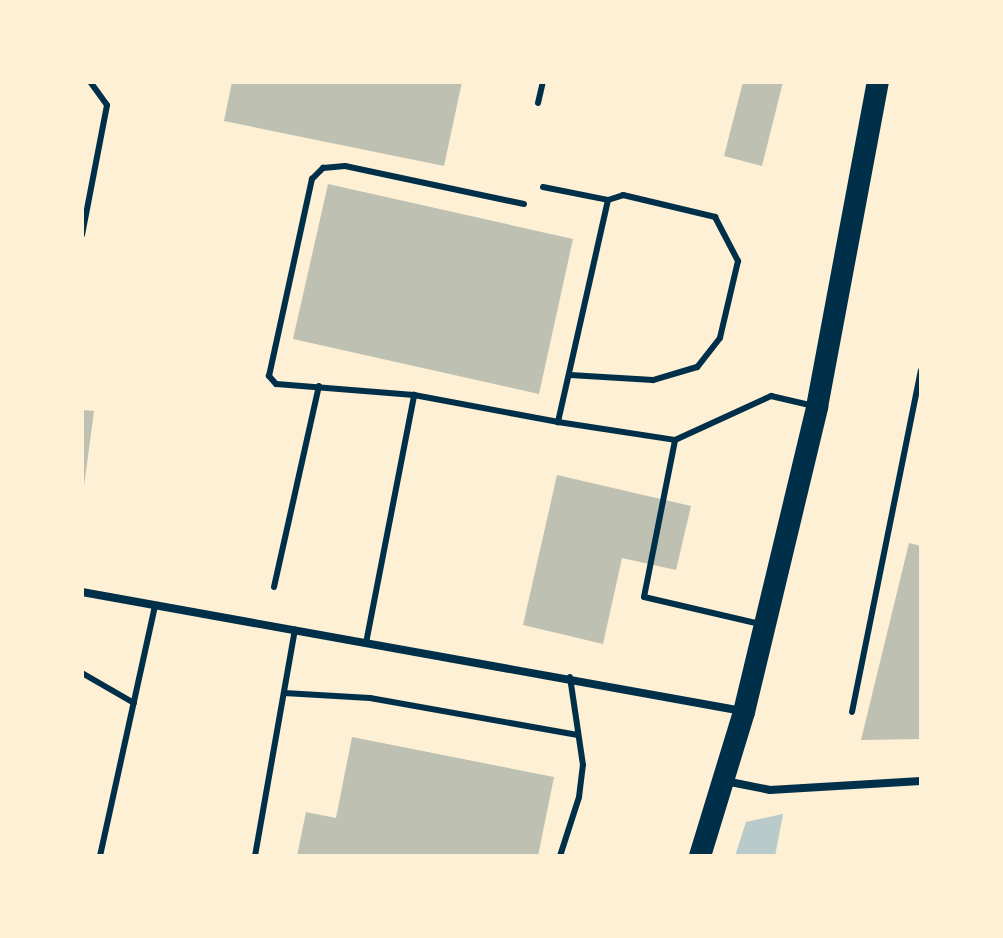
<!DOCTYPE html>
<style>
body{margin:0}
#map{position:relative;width:1003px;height:938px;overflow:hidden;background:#fdf0d5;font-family:Jost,sans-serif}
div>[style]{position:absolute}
.green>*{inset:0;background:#b9caca}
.building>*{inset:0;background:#bec0b2}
.service>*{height:6px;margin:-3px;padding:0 3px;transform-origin:3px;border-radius:3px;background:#003049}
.minor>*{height:8px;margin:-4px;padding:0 4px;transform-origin:4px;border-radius:4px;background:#003049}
.trunk>*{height:22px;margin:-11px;padding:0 11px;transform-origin:11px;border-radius:11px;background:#003049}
span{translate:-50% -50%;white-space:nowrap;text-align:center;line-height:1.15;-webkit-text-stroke:7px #fdf0d5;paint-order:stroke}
.frame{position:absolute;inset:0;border:84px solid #fdf0d5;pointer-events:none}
</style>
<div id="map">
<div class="green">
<i style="clip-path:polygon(783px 814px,775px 856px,735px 856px,746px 822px)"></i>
</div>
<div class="building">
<i style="clip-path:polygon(232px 82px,462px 82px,444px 166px,224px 121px)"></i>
<i style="clip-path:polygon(743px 82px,783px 82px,762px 166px,724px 156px)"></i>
<i style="clip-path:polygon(328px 184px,573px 239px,539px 394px,293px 339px)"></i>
<i style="clip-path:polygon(82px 410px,94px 411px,84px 486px,82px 485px)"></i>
<i style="clip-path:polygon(557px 475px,691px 506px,676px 570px,622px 558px,603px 644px,523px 625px)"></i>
<i style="clip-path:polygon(909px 543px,921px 546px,921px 739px,861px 740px)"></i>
<i style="clip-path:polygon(352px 737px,554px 777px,538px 856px,297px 856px,306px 812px,336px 818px)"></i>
</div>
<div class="service">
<i style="left:538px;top:103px;width:22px;rotate:-77deg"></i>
<i style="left:543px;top:187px;width:66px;rotate:11.3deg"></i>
<i style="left:608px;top:200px;width:16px;rotate:-18deg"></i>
<i style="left:623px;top:195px;width:95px;rotate:13.4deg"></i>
<i style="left:715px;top:217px;width:50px;rotate:62.4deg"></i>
<i style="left:738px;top:261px;width:79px;rotate:103.2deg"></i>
<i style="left:720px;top:338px;width:37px;rotate:128deg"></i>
<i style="left:697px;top:367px;width:46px;rotate:163.5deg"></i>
<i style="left:653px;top:380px;width:83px;rotate:-176.6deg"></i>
<i style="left:608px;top:200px;width:228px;rotate:102.7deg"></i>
<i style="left:558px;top:422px;width:118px;rotate:8.7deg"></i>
<i style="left:82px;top:235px;width:132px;rotate:-79.1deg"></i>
<i style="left:107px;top:105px;width:29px;rotate:-126deg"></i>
<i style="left:414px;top:395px;width:138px;rotate:-175.4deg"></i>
<i style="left:276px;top:384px;width:11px;rotate:-131deg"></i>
<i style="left:269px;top:376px;width:202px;rotate:-77.7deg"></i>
<i style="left:312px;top:179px;width:16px;rotate:-45deg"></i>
<i style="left:323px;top:168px;width:22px;rotate:-5deg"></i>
<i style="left:345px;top:166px;width:183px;rotate:12deg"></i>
<i style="left:274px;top:587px;width:206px;rotate:-77.4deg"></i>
<i style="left:760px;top:624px;width:119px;rotate:-166.9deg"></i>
<i style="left:644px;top:597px;width:160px;rotate:-78.8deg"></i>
<i style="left:675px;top:440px;width:106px;rotate:-24.6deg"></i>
<i style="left:771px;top:396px;width:44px;rotate:13.1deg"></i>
<i style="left:366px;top:643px;width:253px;rotate:-79deg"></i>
<i style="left:414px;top:395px;width:147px;rotate:10.6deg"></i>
<i style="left:82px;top:673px;width:60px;rotate:30deg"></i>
<i style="left:284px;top:693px;width:86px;rotate:3.3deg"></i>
<i style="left:370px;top:698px;width:211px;rotate:10.1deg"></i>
<i style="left:852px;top:712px;width:348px;rotate:-78.6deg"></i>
<i style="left:100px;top:856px;width:257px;rotate:-77.6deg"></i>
<i style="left:255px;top:856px;width:230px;rotate:-80deg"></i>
<i style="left:560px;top:856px;width:62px;rotate:-72.1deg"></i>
<i style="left:579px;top:797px;width:32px;rotate:-83deg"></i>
<i style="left:583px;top:765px;width:89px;rotate:-98.4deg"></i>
</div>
<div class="minor">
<i style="left:82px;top:592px;width:671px;rotate:10.22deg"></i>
<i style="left:725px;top:781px;width:46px;rotate:11.3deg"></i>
<i style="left:770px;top:790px;width:151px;rotate:-3.4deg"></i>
</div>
<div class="trunk">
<i style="left:700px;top:856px;width:151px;rotate:-73deg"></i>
<i style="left:744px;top:712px;width:314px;rotate:-76.5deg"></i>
<i style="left:817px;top:407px;width:331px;rotate:-79.4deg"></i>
</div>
<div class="frame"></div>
</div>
